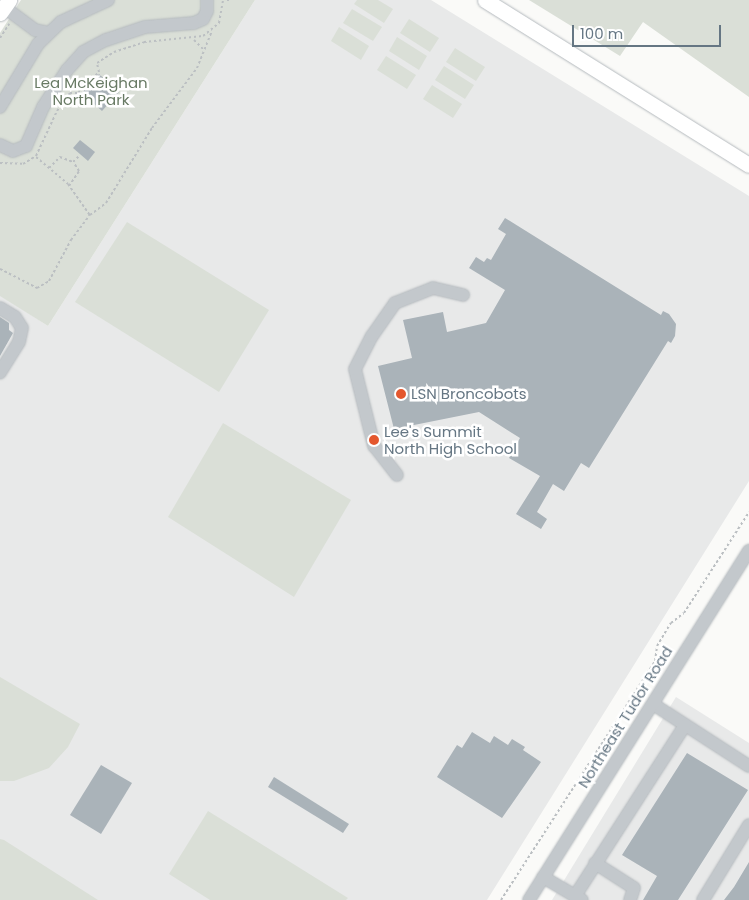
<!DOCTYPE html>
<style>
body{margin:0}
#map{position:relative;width:749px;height:900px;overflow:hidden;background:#fafaf8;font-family:Poppins,sans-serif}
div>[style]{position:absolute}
.built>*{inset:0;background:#e8e9e9}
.green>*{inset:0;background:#dadfd7}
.building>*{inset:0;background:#aab3b9}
.path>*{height:2px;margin-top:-1px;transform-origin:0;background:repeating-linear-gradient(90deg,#bbbfc2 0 2.5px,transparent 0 5px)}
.roads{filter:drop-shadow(0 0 1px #b5babe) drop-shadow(0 0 1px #b5babe)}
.minor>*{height:12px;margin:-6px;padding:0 6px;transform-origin:6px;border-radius:6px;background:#c3c8cc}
.major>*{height:15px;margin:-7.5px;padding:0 7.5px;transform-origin:7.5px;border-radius:7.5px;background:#fff}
.dots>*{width:14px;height:14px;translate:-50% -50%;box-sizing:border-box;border:2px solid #fff;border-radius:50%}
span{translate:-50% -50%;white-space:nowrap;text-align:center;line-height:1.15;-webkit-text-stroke:5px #fff;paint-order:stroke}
.park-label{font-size:15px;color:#687a64}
.poi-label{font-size:15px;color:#657683}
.left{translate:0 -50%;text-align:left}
.street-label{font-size:15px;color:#657683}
.scale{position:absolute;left:572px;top:25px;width:149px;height:22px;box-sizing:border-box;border:2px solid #657683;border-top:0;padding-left:6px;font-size:15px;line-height:18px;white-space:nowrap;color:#657683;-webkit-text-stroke:4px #fff;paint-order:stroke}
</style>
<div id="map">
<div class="built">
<i style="clip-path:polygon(255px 0,431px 0,749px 196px,749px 481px,487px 900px,0 900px,0 295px,48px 326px)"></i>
<i style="clip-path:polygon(676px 697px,749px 743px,749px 900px,552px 900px)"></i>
</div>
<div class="green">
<i style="clip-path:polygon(21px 0,255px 0,48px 326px,0 296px,0 33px)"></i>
<i style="clip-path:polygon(357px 0,378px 0,393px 9px,384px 23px,354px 4px)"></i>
<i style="clip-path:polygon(529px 0,749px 0,749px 97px,643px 22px,620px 56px)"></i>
<i style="clip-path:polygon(352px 9px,382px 27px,373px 41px,343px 23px)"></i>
<i style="clip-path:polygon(409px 19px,439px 38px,430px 52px,400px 33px)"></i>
<i style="clip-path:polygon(339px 27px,369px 46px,361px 60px,331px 41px)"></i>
<i style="clip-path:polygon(397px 37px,427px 56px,419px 70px,389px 51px)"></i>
<i style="clip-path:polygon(455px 48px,485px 67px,476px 81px,446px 62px)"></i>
<i style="clip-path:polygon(386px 56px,416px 75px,407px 89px,377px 70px)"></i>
<i style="clip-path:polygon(444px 66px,474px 85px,465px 99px,435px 80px)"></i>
<i style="clip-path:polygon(432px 85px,462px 104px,453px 118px,423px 99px)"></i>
<i style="clip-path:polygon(127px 222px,269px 310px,219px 392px,75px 302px)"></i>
<i style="clip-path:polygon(223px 423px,351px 500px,294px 597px,168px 517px)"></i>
<i style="clip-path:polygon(0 677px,80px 724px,68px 747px,49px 768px,14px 781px,0 781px)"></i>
<i style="clip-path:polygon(208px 811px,348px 898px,346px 900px,210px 900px,169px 874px)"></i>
<i style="clip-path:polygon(0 839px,4px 840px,98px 900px,0 900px)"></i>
</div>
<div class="building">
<i style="clip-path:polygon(99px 74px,119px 92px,102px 111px,82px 93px)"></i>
<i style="clip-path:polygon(80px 140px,95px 152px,88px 161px,73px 148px)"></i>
<i style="clip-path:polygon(505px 218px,661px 315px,663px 311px,669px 314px,676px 324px,675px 336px,671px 343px,668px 341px,589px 468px,581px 463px,564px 491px,553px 484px,537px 512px,547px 519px,541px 529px,516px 514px,540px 476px,509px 458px,520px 438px,479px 412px,394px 429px,378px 366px,412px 358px,403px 320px,443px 312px,447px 332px,486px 323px,505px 290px,469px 268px,476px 257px,484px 262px,487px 258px,491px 260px,506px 234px,498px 229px)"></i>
<i style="clip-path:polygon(0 317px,9px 323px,9px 330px,13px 333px,0 356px)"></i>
<i style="clip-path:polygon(472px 732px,490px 743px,494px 736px,508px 745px,512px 739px,525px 747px,523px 750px,541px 762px,502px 818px,437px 777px,457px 745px,462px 748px)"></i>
<i style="clip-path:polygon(687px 753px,748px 790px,678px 900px,643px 900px,657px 876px,622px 855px)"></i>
<i style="clip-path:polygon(101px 765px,132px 783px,101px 834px,70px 815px)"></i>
<i style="clip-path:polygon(274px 777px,349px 824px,343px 833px,268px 787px)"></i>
<i style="clip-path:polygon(749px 862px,749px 900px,724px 900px,734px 887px)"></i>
</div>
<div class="path">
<i style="left:227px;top:0;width:2px"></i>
<i style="left:0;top:38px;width:17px;rotate:-57deg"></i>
<i style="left:194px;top:40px;width:14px;rotate:45deg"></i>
<i style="left:36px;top:157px;width:42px;rotate:40.2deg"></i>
<i style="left:68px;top:184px;width:38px;rotate:55deg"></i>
<i style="left:0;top:163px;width:23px;rotate:2deg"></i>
<i style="left:23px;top:164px;width:15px;rotate:-32deg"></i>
<i style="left:36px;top:156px;width:50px;rotate:-65deg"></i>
<i style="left:57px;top:111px;width:22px;rotate:-54deg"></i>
<i style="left:70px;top:93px;width:8px"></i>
<i style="left:78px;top:93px;width:30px;rotate:-45deg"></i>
<i style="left:99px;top:72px;width:9px;rotate:-103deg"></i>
<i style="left:97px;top:63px;width:20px;rotate:-33deg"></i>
<i style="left:114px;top:52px;width:32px;rotate:-18deg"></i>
<i style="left:144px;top:42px;width:59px;rotate:-5.8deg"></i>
<i style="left:203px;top:36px;width:21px;rotate:-39deg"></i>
<i style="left:219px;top:23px;width:23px;rotate:-80deg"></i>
<i style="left:49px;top:168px;width:16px;rotate:-45deg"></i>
<i style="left:60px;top:157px;width:14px;rotate:21deg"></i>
<i style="left:73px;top:162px;width:10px;rotate:-45deg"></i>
<i style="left:69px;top:186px;width:18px;rotate:-56deg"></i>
<i style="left:79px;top:171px;width:9px;rotate:-122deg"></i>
<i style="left:0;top:269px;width:42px;rotate:27.2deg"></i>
<i style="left:37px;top:288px;width:14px;rotate:-30deg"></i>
<i style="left:49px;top:281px;width:47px;rotate:-61.8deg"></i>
<i style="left:71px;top:240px;width:31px;rotate:-53deg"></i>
<i style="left:90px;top:215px;width:20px;rotate:-37deg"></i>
<i style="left:106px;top:203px;width:88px;rotate:-58.5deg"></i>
<i style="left:152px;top:128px;width:75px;rotate:-53.1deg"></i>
<i style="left:197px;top:68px;width:40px;rotate:-68deg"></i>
<i style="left:501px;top:900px;width:284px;rotate:-57.2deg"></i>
<i style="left:655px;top:661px;width:15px;rotate:-82deg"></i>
<i style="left:657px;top:646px;width:27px;rotate:-59deg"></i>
<i style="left:671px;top:623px;width:16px;rotate:-38deg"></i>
<i style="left:684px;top:613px;width:120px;rotate:-57.2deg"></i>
</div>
<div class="roads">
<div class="minor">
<i style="left:0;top:4px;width:44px;rotate:36.6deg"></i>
<i style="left:35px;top:30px;width:14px;rotate:12deg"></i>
<i style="left:0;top:107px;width:74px;rotate:-58.9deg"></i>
<i style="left:38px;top:44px;width:32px;rotate:-44deg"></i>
<i style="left:61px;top:22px;width:52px;rotate:-25.1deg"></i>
<i style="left:0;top:145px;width:14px;rotate:25deg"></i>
<i style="left:13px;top:151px;width:14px;rotate:-21deg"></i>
<i style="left:26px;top:146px;width:43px;rotate:-66.4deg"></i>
<i style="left:43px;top:107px;width:44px;rotate:-57deg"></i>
<i style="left:67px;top:70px;width:24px;rotate:-48deg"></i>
<i style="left:83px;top:52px;width:26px;rotate:-28deg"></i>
<i style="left:106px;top:40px;width:41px;rotate:-18.4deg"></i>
<i style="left:145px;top:27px;width:49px;rotate:-4.7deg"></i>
<i style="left:194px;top:23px;width:10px;rotate:-24deg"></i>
<i style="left:203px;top:19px;width:9px;rotate:-63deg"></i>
<i style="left:207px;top:11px;width:11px;rotate:-90deg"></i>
<i style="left:0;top:308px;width:17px;rotate:31deg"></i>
<i style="left:15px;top:317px;width:13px;rotate:58deg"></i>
<i style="left:22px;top:328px;width:14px;rotate:102deg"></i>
<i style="left:19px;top:342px;width:36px;rotate:122deg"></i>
<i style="left:397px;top:475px;width:37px;rotate:-128deg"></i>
<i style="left:374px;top:446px;width:79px;rotate:-103.9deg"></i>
<i style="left:355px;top:369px;width:37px;rotate:-63deg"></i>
<i style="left:372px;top:336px;width:40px;rotate:-55.1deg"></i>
<i style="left:395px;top:303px;width:41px;rotate:-21.5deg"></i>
<i style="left:433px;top:288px;width:31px;rotate:13deg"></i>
<i style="left:653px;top:704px;width:114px;rotate:32.9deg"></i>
<i style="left:595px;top:863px;width:46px;rotate:32.7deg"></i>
<i style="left:634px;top:888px;width:13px;rotate:108deg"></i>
<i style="left:543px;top:877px;width:45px;rotate:30.5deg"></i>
<i style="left:575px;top:896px;width:203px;rotate:-57.2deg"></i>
<i style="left:529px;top:900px;width:413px;rotate:-57.8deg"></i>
<i style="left:703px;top:900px;width:88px;rotate:-58.5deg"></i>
</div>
<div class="major">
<i style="left:485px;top:0;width:311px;rotate:32deg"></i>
<i style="left:0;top:13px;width:16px;rotate:-55deg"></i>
</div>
</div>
<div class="dots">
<i style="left:401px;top:394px;background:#e4572e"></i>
<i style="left:374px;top:440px;background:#e4572e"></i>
</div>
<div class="park-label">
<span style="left:91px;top:91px">Lea McKeighan<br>North Park</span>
</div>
<div class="poi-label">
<span class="left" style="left:411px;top:394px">LSN Broncobots</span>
<span class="left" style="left:384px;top:440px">Lee's Summit<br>North High School</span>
</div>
<div class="street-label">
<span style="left:625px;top:717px;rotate:-58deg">Northeast Tudor Road</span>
</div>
<div class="scale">100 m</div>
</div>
